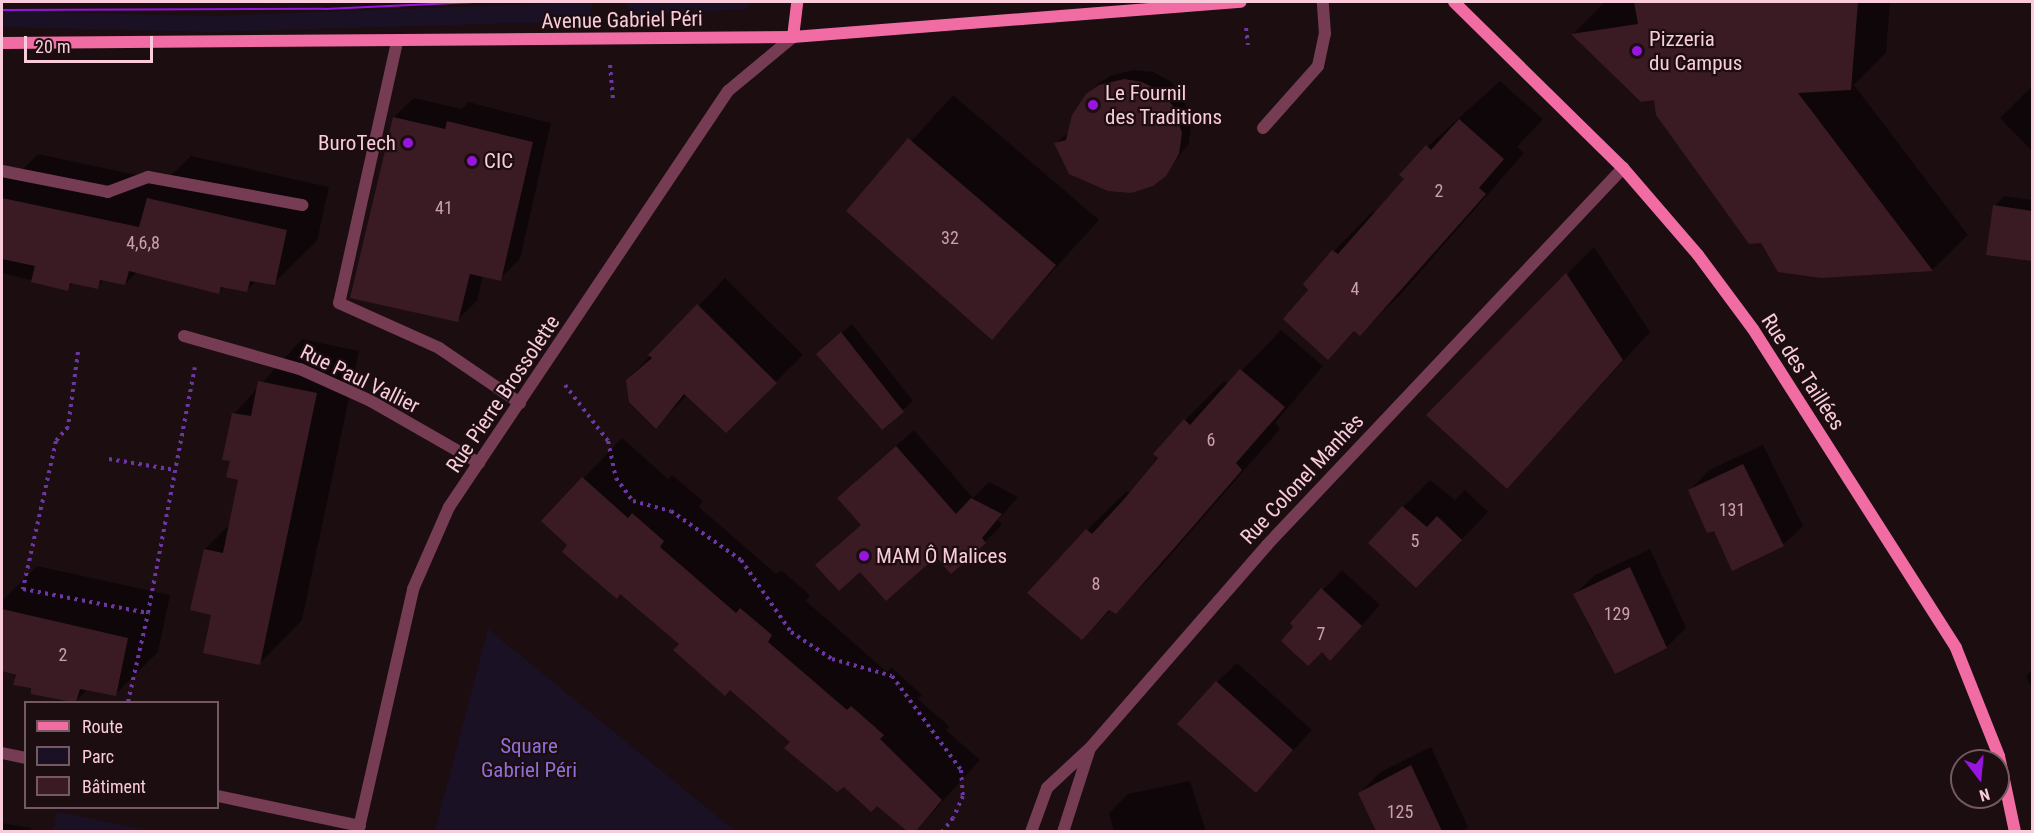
<!DOCTYPE html>
<meta charset="utf-8">
<style>
body{margin:0}
#map{position:relative;width:2034px;height:833px;overflow:hidden;background:#1c0d11;font-family:"Roboto Condensed",sans-serif}
div>[style]{position:absolute}
.green>*{inset:0;background:#1b1125}
.shadow>*{inset:0;background:#0007}
.building>*{inset:0;background:#3b1b23}
.path>*{height:4px;margin-top:-2px;transform-origin:0;background:repeating-linear-gradient(90deg,#6c37a3 0 3px,transparent 0 7.5px)}
.lane>*{height:12px;margin:-6px;padding:0 6px;transform-origin:6px;border-radius:6px;background:#763c54}
.street>*{height:12px;margin:-6px;padding:0 6px;transform-origin:6px;border-radius:6px;background:#763c54}
.secondary>*{height:12px;margin:-6px;padding:0 6px;transform-origin:6px;border-radius:6px;background:#f26ca4}
.tram>*{height:1.5px;margin:-0.75px;padding:0 0.75px;transform-origin:0.75px;border-radius:0.75px;background:#9814df}
.dots>*{width:16px;height:16px;translate:-50% -50%;box-sizing:border-box;border:3px solid #1c0d11;border-radius:50%}
span{translate:-50% -50%;white-space:nowrap;text-align:center;line-height:1.15;-webkit-text-stroke:4.5px #1c0d11;paint-order:stroke}
.number-label{font-size:18px;color:#caa0ad}
.number-label span{-webkit-text-stroke-width:0}
.street-label{font-size:21px;color:#faccdb}
.poi-label{font-size:21px;color:#faccdb}
.left{translate:0 -50%;text-align:left}
.right{translate:-100% -50%;text-align:right}
.park-label{font-size:21px;color:#8e70d7}
.frame{position:absolute;inset:0;border:3px solid #faccdb;pointer-events:none}
.legend{position:absolute;left:24px;top:701px;width:195px;height:108px;box-sizing:border-box;background:#1c0d11;border:2px solid #755962;margin:0;padding:8px 10px;list-style:none;font-size:18px;color:#faccdb}
.legend li{display:flex;align-items:center;gap:12px;height:30px}
.legend b{width:30px;border:2px solid #755962}
.north{position:absolute;left:1950px;top:749px;width:60px;height:60px;box-sizing:border-box;background:#1c0d11;border:2px solid #755962;border-radius:50%;rotate:164deg;font-size:16px;font-weight:700;line-height:24px;text-align:center;color:#faccdb}
.north::after{content:'';display:block;margin:auto;width:21px;height:27px;background:#9814df;clip-path:polygon(50% 0,100% 100%,50% 72%,0 100%)}
.scale{position:absolute;left:24px;top:36px;width:129px;height:27px;box-sizing:border-box;border:3px solid #faccdb;border-top:0;padding-left:8px;font-size:18px;line-height:21px;white-space:nowrap;color:#faccdb;-webkit-text-stroke:4px #1c0d11;paint-order:stroke}
</style>
<div id="map">
<div class="green">
<i style="clip-path:polygon(592px 2px,590px 21px,213px 32px,2px 27px,2px 11px,214px 16px)"></i>
<i style="clip-path:polygon(627px 2px,750px 2px,746px 9px,629px 16px)"></i>
<i style="clip-path:polygon(488px 629px,735px 831px,435px 831px)"></i>
<i style="clip-path:polygon(57px 812px,153px 831px,53px 831px)"></i>
</div>
<div class="shadow">
<i style="clip-path:polygon(1605px 2px,1890px 2px,1886px 53px,1854px 85px,1968px 235px,1932px 270px,1822px 277px,1761px 242px,1656px 98px,1641px 101px,1573px 34px)"></i>
<i style="clip-path:polygon(1134px 70px,1153px 72px,1170px 81px,1183px 96px,1191px 122px,1189px 143px,1165px 175px,1056px 143px,1069px 132px,1087px 95px,1098px 84px,1110px 76px)"></i>
<i style="clip-path:polygon(1500px 81px,1543px 119px,1517px 147px,1524px 153px,1400px 295px,1360px 334px,1356px 330px,1328px 358px,1305px 284px,1334px 251px,1373px 211px,1376px 213px,1406px 179px,1401px 175px,1428px 146px)"></i>
<i style="clip-path:polygon(2032px 86px,2032px 151px,2000px 118px)"></i>
<i style="clip-path:polygon(953px 95px,1099px 220px,992px 338px,848px 211px)"></i>
<i style="clip-path:polygon(414px 98px,462px 109px,468px 102px,551px 123px,520px 259px,500px 279px,483px 275px,477px 301px,457px 320px,394px 117px)"></i>
<i style="clip-path:polygon(38px 154px,165px 181px,191px 156px,329px 187px,317px 241px,274px 283px,257px 280px,247px 290px,225px 286px,218px 293px,137px 272px,125px 284px,105px 279px,97px 287px,74px 282px,67px 289px,2px 273px,2px 177px,13px 179px)"></i>
<i style="clip-path:polygon(2004px 196px,2032px 200px,2032px 259px,1988px 253px,1994px 206px)"></i>
<i style="clip-path:polygon(1594px 247px,1650px 332px,1507px 487px,1567px 274px)"></i>
<i style="clip-path:polygon(725px 278px,803px 355px,726px 431px,687px 395px,656px 427px,627px 380px)"></i>
<i style="clip-path:polygon(852px 324px,913px 401px,882px 428px,828px 345px)"></i>
<i style="clip-path:polygon(1281px 330px,1323px 366px,1275px 423px,1280px 429px,1155px 573px,1116px 612px,1111px 610px,1082px 638px,1087px 530px,1127px 491px,1130px 494px,1185px 420px,1224px 381px,1228px 385px)"></i>
<i style="clip-path:polygon(302px 339px,359px 351px,302px 620px,260px 663px,213px 613px,205px 549px,230px 524px,239px 479px,232px 460px,234px 414px)"></i>
<i style="clip-path:polygon(914px 430px,973px 498px,989px 482px,1018px 497px,998px 520px,1002px 525px,985px 542px,861px 569px,834px 548px,862px 524px,856px 481px)"></i>
<i style="clip-path:polygon(622px 438px,668px 479px,672px 475px,703px 501px,699px 507px,776px 574px,781px 570px,810px 595px,806px 601px,887px 672px,891px 667px,922px 695px,918px 699px,949px 726px,946px 730px,980px 760px,915px 832px,792px 742px,543px 521px)"></i>
<i style="clip-path:polygon(1763px 445px,1803px 526px,1783px 545px,1690px 490px,1709px 470px)"></i>
<i style="clip-path:polygon(1430px 480px,1455px 500px,1465px 490px,1488px 512px,1443px 559px,1403px 507px)"></i>
<i style="clip-path:polygon(1650px 549px,1686px 628px,1667px 647px,1592px 633px,1575px 594px,1595px 575px)"></i>
<i style="clip-path:polygon(37px 566px,170px 595px,158px 652px,115px 695px,88px 689px,75px 702px,2px 670px,2px 601px)"></i>
<i style="clip-path:polygon(1342px 570px,1380px 605px,1349px 639px,1322px 650px,1292px 623px)"></i>
<i style="clip-path:polygon(1237px 663px,1312px 730px,1256px 791px,1217px 682px)"></i>
<i style="clip-path:polygon(2032px 670px,2032px 689px,2026px 676px)"></i>
<i style="clip-path:polygon(1431px 747px,1468px 827px,1464px 832px,1381px 832px,1360px 793px,1379px 773px)"></i>
<i style="clip-path:polygon(1190px 781px,1206px 832px,1114px 832px,1109px 813px,1128px 794px)"></i>
<i style="clip-path:polygon(2px 823px,31px 828px,30px 832px,2px 832px)"></i>
</div>
<div class="building">
<i style="clip-path:polygon(1634px 2px,1858px 2px,1851px 90px,1798px 93px,1933px 271px,1821px 278px,1778px 272px,1761px 243px,1749px 244px,1656px 115px,1654px 100px,1641px 102px,1571px 34px,1638px 24px)"></i>
<i style="clip-path:polygon(1124px 79px,1142px 82px,1160px 91px,1173px 106px,1182px 133px,1179px 154px,1166px 176px,1153px 186px,1131px 193px,1108px 191px,1069px 174px,1054px 143px,1066px 140px,1072px 115px,1086px 94px,1099px 85px)"></i>
<i style="clip-path:polygon(393px 117px,445px 129px,447px 121px,533px 142px,501px 281px,470px 274px,458px 322px,350px 298px)"></i>
<i style="clip-path:polygon(1459px 119px,1504px 159px,1479px 188px,1486px 194px,1360px 336px,1354px 331px,1328px 360px,1283px 319px,1308px 290px,1303px 284px,1332px 250px,1338px 254px,1404px 179px,1399px 175px,1426px 145px,1431px 150px)"></i>
<i style="clip-path:polygon(908px 138px,1056px 265px,992px 340px,846px 211px)"></i>
<i style="clip-path:polygon(2px 198px,139px 227px,147px 198px,287px 230px,275px 285px,250px 281px,247px 292px,221px 287px,219px 294px,129px 271px,125px 285px,100px 280px,98px 289px,70px 283px,68px 291px,31px 282px,35px 266px,2px 259px)"></i>
<i style="clip-path:polygon(1993px 205px,2032px 211px,2032px 261px,1986px 255px)"></i>
<i style="clip-path:polygon(1566px 273px,1623px 360px,1507px 489px,1426px 415px)"></i>
<i style="clip-path:polygon(697px 304px,777px 383px,726px 433px,684px 394px,656px 429px,629px 402px,626px 380px,652px 358px,648px 355px)"></i>
<i style="clip-path:polygon(841px 332px,904px 412px,882px 430px,816px 354px)"></i>
<i style="clip-path:polygon(1240px 369px,1285px 407px,1236px 463px,1242px 470px,1177px 545px,1116px 614px,1109px 610px,1082px 640px,1027px 593px,1086px 529px,1092px 534px,1126px 497px,1158px 458px,1153px 454px,1184px 419px,1190px 425px)"></i>
<i style="clip-path:polygon(258px 381px,317px 393px,260px 665px,203px 653px,211px 615px,190px 610px,204px 549px,223px 553px,238px 480px,226px 477px,230px 461px,222px 460px,232px 413px,251px 416px)"></i>
<i style="clip-path:polygon(896px 446px,956px 514px,971px 498px,1002px 514px,982px 538px,986px 543px,951px 574px,936px 557px,886px 601px,860px 572px,839px 591px,815px 565px,861px 525px,837px 498px)"></i>
<i style="clip-path:polygon(1743px 464px,1784px 546px,1732px 571px,1714px 531px,1707px 533px,1688px 490px)"></i>
<i style="clip-path:polygon(582px 477px,628px 518px,632px 513px,664px 541px,660px 547px,736px 613px,740px 608px,772px 635px,768px 642px,847px 710px,851px 706px,884px 735px,880px 739px,942px 800px,916px 831px,907px 831px,877px 806px,871px 812px,844px 787px,837px 792px,784px 748px,790px 742px,730px 690px,725px 696px,673px 650px,679px 644px,620px 594px,617px 599px,562px 552px,567px 545px,541px 521px)"></i>
<i style="clip-path:polygon(1402px 506px,1427px 527px,1437px 516px,1462px 540px,1416px 588px,1368px 543px)"></i>
<i style="clip-path:polygon(1630px 567px,1667px 648px,1615px 674px,1573px 594px)"></i>
<i style="clip-path:polygon(1321px 588px,1362px 626px,1330px 661px,1322px 652px,1308px 666px,1281px 641px,1293px 627px,1290px 623px)"></i>
<i style="clip-path:polygon(2px 609px,128px 638px,116px 696px,80px 689px,76px 702px,72px 702px,31px 694px,31px 688px,13px 685px,16px 675px,2px 671px)"></i>
<i style="clip-path:polygon(1216px 681px,1293px 750px,1256px 793px,1177px 724px)"></i>
<i style="clip-path:polygon(1411px 765px,1442px 831px,1376px 831px,1358px 793px)"></i>
</div>
<div class="path">
<i style="left:1246px;top:28px;width:17px;rotate:83deg"></i>
<i style="left:610px;top:65px;width:34px;rotate:85deg"></i>
<i style="left:78px;top:352px;width:76px;rotate:97.6deg"></i>
<i style="left:68px;top:427px;width:18px;rotate:131deg"></i>
<i style="left:56px;top:441px;width:152px;rotate:102.6deg"></i>
<i style="left:23px;top:589px;width:127px;rotate:10.9deg"></i>
<i style="left:148px;top:613px;width:250px;rotate:-79.2deg"></i>
<i style="left:565px;top:385px;width:71px;rotate:52.5deg"></i>
<i style="left:608px;top:441px;width:38px;rotate:78deg"></i>
<i style="left:616px;top:478px;width:29px;rotate:54deg"></i>
<i style="left:633px;top:501px;width:39px;rotate:15deg"></i>
<i style="left:671px;top:511px;width:85px;rotate:35deg"></i>
<i style="left:741px;top:560px;width:88px;rotate:55.2deg"></i>
<i style="left:791px;top:632px;width:49px;rotate:33.4deg"></i>
<i style="left:832px;top:659px;width:62px;rotate:15.8deg"></i>
<i style="left:892px;top:676px;width:117px;rotate:53.7deg"></i>
<i style="left:961px;top:770px;width:26px;rotate:86deg"></i>
<i style="left:963px;top:796px;width:24px;rotate:114deg"></i>
<i style="left:953px;top:818px;width:18px;rotate:128deg"></i>
<i style="left:109px;top:459px;width:67px;rotate:9.5deg"></i>
<i style="left:128px;top:702px;width:91px;rotate:-77.3deg"></i>
</div>
<div class="lane">
<i style="left:397px;top:42px;width:267px;rotate:102.5deg"></i>
<i style="left:339px;top:303px;width:110px;rotate:24.2deg"></i>
<i style="left:439px;top:348px;width:98px;rotate:34.2deg"></i>
<i style="left:1263px;top:128px;width:83px;rotate:-48.4deg"></i>
<i style="left:1318px;top:66px;width:33px;rotate:-78deg"></i>
<i style="left:1325px;top:34px;width:32px;rotate:-94deg"></i>
<i style="left:2px;top:171px;width:108px;rotate:11.2deg"></i>
<i style="left:108px;top:192px;width:43px;rotate:-20.6deg"></i>
<i style="left:148px;top:177px;width:157px;rotate:10.3deg"></i>
<i style="left:184px;top:336px;width:121px;rotate:15.9deg"></i>
<i style="left:300px;top:369px;width:76px;rotate:24.2deg"></i>
<i style="left:369px;top:400px;width:127px;rotate:29.8deg"></i>
</div>
<div class="street">
<i style="left:2px;top:753px;width:25px;rotate:12deg"></i>
<i style="left:218px;top:796px;width:145px;rotate:11.9deg"></i>
<i style="left:358px;top:832px;width:249px;rotate:-77.2deg"></i>
<i style="left:413px;top:589px;width:90px;rotate:-66.3deg"></i>
<i style="left:449px;top:507px;width:501px;rotate:-56.15deg"></i>
<i style="left:728px;top:91px;width:85px;rotate:-39.7deg"></i>
<i style="left:1031px;top:832px;width:47px;rotate:-70deg"></i>
<i style="left:1047px;top:788px;width:60px;rotate:-43deg"></i>
<i style="left:1091px;top:747px;width:268px;rotate:-48.9deg"></i>
<i style="left:1267px;top:545px;width:519px;rotate:-46.64deg"></i>
<i style="left:1063px;top:832px;width:88px;rotate:-72.2deg"></i>
</div>
<div class="secondary">
<i style="left:1454px;top:2px;width:237px;rotate:44.5deg"></i>
<i style="left:1623px;top:168px;width:115px;rotate:49.2deg"></i>
<i style="left:1698px;top:255px;width:92px;rotate:53.4deg"></i>
<i style="left:1753px;top:329px;width:378px;rotate:57.5deg"></i>
<i style="left:1956px;top:648px;width:116px;rotate:68.3deg"></i>
<i style="left:1999px;top:756px;width:78px;rotate:78.1deg"></i>
<i style="left:793px;top:37px;width:35px;rotate:-83deg"></i>
<i style="left:2px;top:43px;width:791px;rotate:-0.43deg"></i>
<i style="left:793px;top:37px;width:449px;rotate:-4.5deg"></i>
</div>
<div class="tram">
<i style="left:2px;top:10px;width:323px;rotate:-0.2deg"></i>
<i style="left:325px;top:9px;width:150px;rotate:-2.7deg"></i>
</div>
<div class="dots">
<i style="left:1637px;top:51px;background:#9814df"></i>
<i style="left:1093px;top:105px;background:#9814df"></i>
<i style="left:408px;top:143px;background:#9814df"></i>
<i style="left:472px;top:161px;background:#9814df"></i>
<i style="left:864px;top:556px;background:#9814df"></i>
</div>
<div class="number-label">
<span style="left:1439px;top:191px">2</span>
<span style="left:444px;top:208px">41</span>
<span style="left:950px;top:238px">32</span>
<span style="left:143px;top:243px">4,6,8</span>
<span style="left:1355px;top:289px">4</span>
<span style="left:1211px;top:440px">6</span>
<span style="left:1732px;top:510px">131</span>
<span style="left:1415px;top:541px">5</span>
<span style="left:1096px;top:584px">8</span>
<span style="left:1617px;top:614px">129</span>
<span style="left:1321px;top:634px">7</span>
<span style="left:63px;top:655px">2</span>
<span style="left:1400px;top:812px">125</span>
</div>
<div class="street-label">
<span style="left:622px;top:20px;rotate:-1deg">Avenue Gabriel Péri</span>
<span style="left:1803px;top:372px;rotate:57deg">Rue des Taillées</span>
<span style="left:360px;top:379px;rotate:26deg">Rue Paul Vallier</span>
<span style="left:503px;top:394px;rotate:-56deg">Rue Pierre Brossolette</span>
<span style="left:1302px;top:479px;rotate:-47deg">Rue Colonel Manhès</span>
</div>
<div class="poi-label">
<span class="left" style="left:1649px;top:51px">Pizzeria<br>du Campus</span>
<span class="left" style="left:1105px;top:105px">Le Fournil<br>des Traditions</span>
<span class="right" style="left:396px;top:143px">BuroTech</span>
<span class="left" style="left:484px;top:161px">CIC</span>
<span class="left" style="left:876px;top:556px">MAM Ô Malices</span>
</div>
<div class="park-label">
<span style="left:529px;top:758px">Square<br>Gabriel Péri</span>
</div>
<div class="frame"></div>
<ul class="legend">
<li><b style="height:8px;background:#f26ca4"></b>Route</li>
<li><b style="height:16px;background:#1b1125"></b>Parc</li>
<li><b style="height:16px;background:#3b1b23"></b>Bâtiment</li>
</ul>
<div class="north">N</div>
<div class="scale">20 m</div>
</div>
